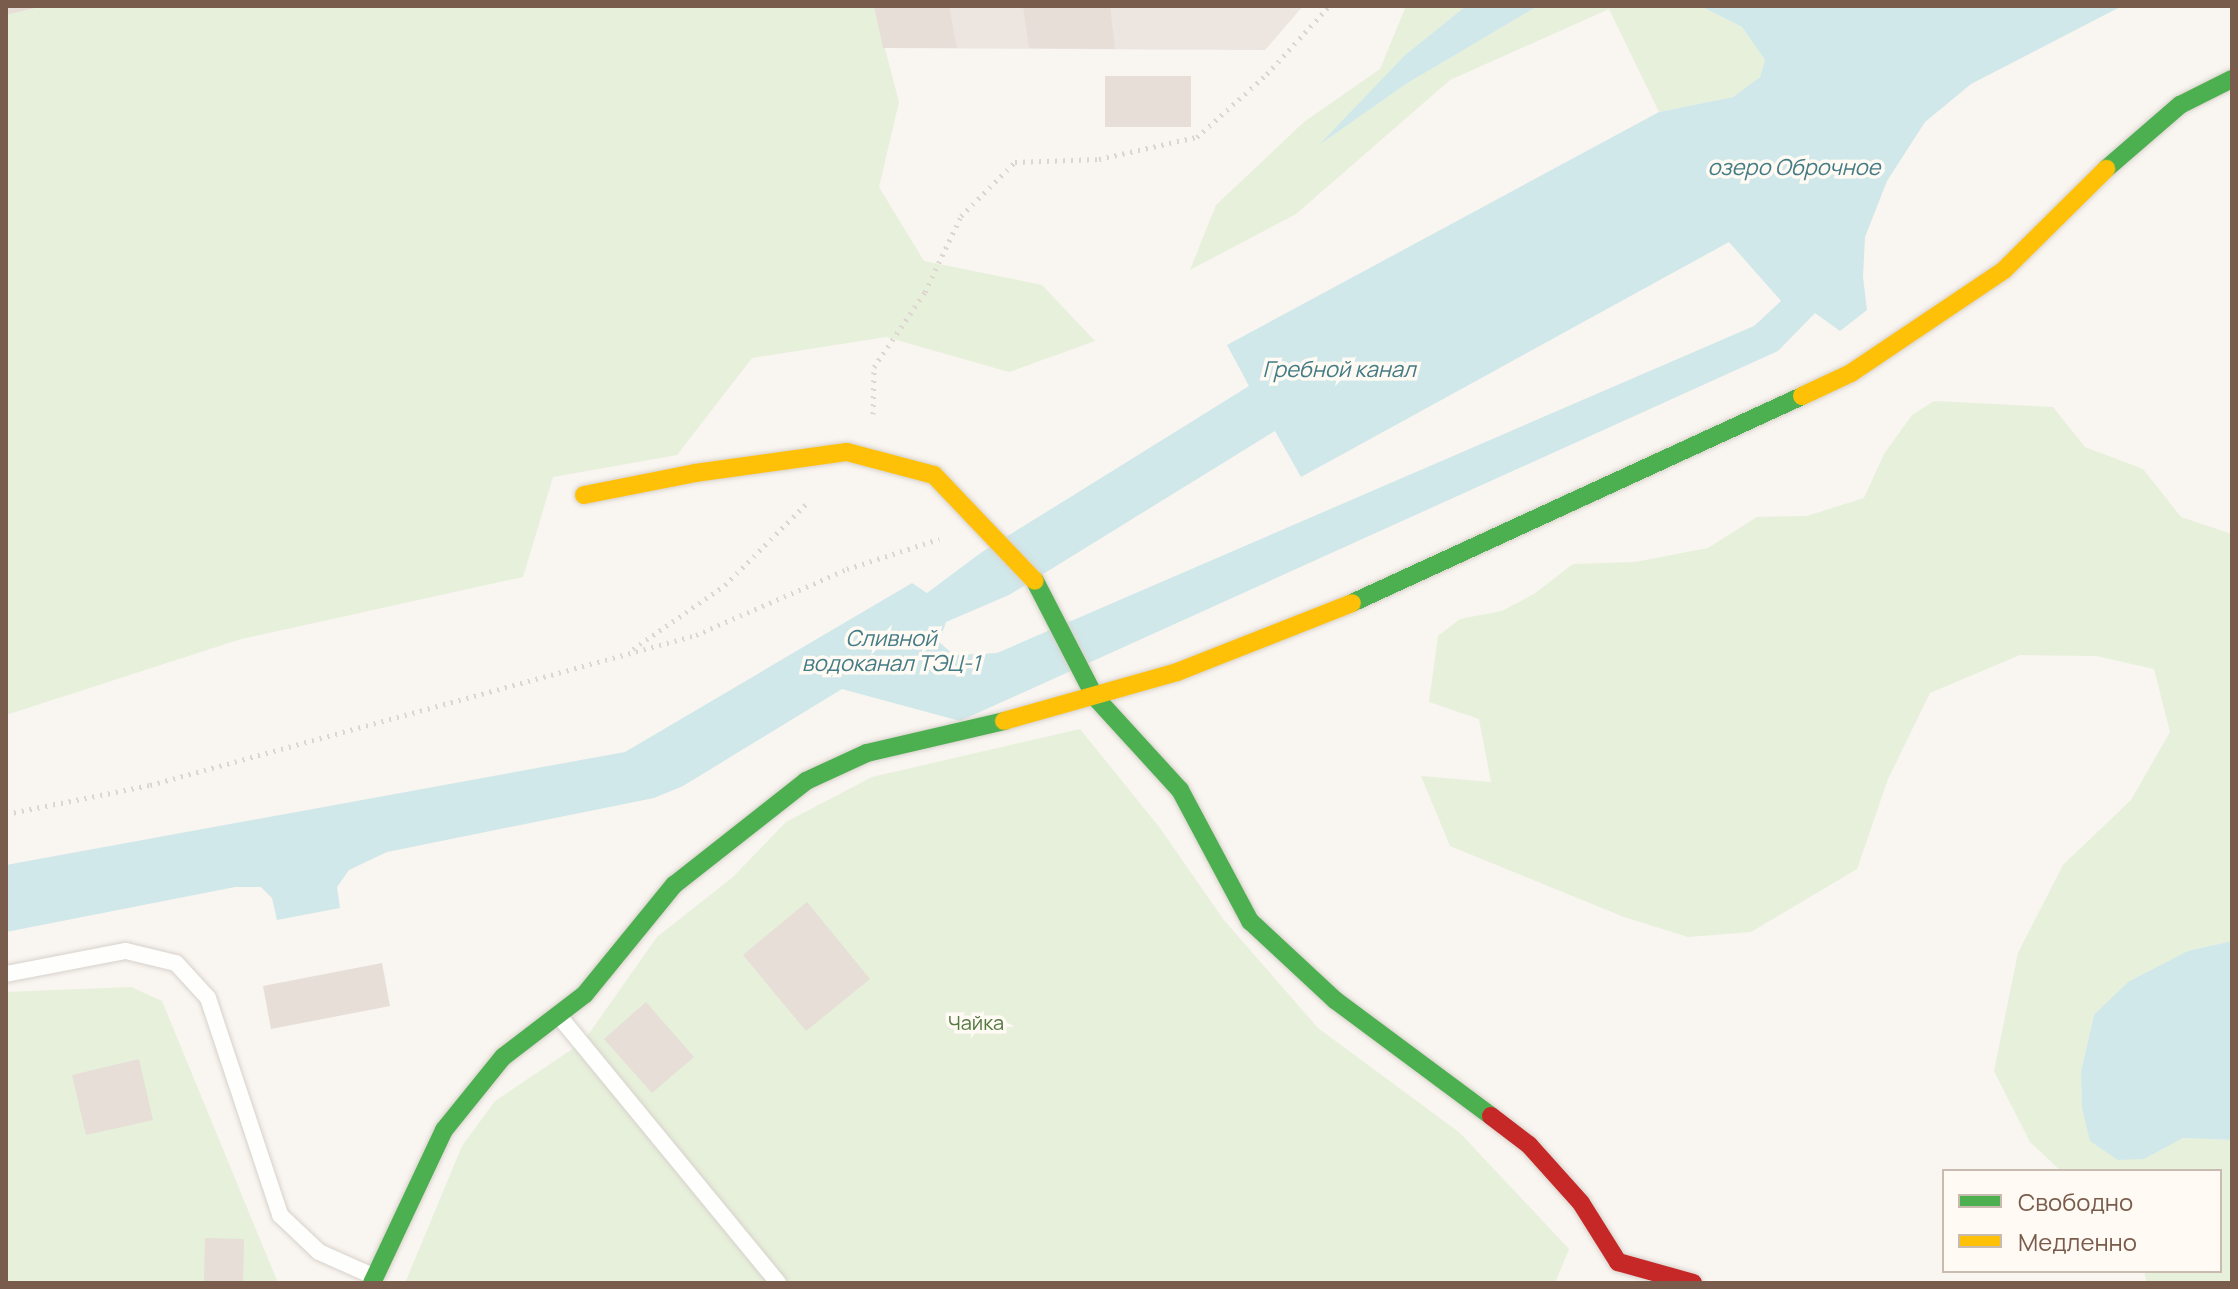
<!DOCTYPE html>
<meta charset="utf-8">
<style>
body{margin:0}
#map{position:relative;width:2238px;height:1289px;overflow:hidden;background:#f9f5f0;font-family:Manrope,sans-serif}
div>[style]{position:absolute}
.industrial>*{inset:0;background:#ede5e0}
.green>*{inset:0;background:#e7f0db}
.water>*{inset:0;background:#d0e8ea}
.building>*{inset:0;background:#e6ded7}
.path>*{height:5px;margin-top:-2.5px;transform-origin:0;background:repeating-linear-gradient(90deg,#dcd5d0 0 2px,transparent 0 8px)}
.roads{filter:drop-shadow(0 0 2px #d7d1cb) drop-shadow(0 0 2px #d7d1cb)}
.lane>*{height:16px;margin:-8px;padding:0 8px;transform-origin:8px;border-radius:8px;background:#fefefd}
.fast>*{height:18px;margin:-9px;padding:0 9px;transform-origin:9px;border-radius:9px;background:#4caf50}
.slow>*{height:18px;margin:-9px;padding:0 9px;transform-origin:9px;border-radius:9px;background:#ffc107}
.jam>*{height:18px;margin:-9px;padding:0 9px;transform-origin:9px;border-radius:9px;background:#c62828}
span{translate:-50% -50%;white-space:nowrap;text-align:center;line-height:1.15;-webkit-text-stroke:7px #fffaf3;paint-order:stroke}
.park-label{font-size:20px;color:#537a41}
.water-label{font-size:22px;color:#437c86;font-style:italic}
.frame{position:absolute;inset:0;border:8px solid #7a5c4d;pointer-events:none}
.legend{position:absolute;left:1942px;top:1169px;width:280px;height:104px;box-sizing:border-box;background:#fffaf3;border:2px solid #cabbb1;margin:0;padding:10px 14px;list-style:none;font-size:24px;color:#7a5c4d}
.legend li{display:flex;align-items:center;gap:16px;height:40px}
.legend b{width:40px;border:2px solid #cabbb1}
</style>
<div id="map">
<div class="industrial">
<i style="clip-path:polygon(874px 6px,1303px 6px,1265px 50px,883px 48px)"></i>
</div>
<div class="green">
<i style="clip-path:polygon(45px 6px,874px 6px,899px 102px,879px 187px,924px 261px,1042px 285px,1095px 341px,1009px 372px,886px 337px,752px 358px,677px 455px,553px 477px,523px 577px,241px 639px,6px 715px,6px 15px)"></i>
<i style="clip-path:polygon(1406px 6px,1466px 6px,1405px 55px,1323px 142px,1406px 84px,1538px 6px,1700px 6px,1742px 27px,1765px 60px,1760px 77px,1733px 97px,1659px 112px,1609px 9px,1450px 80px,1296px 214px,1190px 270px,1216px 205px,1304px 122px,1380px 69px)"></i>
<i style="clip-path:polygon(1934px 401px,2053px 407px,2085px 447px,2143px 469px,2181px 517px,2232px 534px,2232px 941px,2188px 951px,2094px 1015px,2081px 1071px,2082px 1108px,2144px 1158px,2183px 1138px,2232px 1140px,2232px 1283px,2147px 1283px,2144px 1271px,2220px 1271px,2220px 1171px,2061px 1171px,2030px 1142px,1994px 1071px,2018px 953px,2063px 865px,2131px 800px,2170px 732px,2154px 669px,2096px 656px,2020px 655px,1930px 693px,1888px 779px,1857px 869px,1751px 932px,1688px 937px,1624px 917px,1450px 846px,1421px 776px,1491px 782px,1479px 719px,1429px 702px,1438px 636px,1460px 619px,1502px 611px,1534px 594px,1573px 564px,1635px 562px,1708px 548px,1757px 517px,1807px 516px,1864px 498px,1884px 454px,1912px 415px)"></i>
<i style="clip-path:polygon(1080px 729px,1160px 828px,1223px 919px,1318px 1028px,1460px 1133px,1569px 1249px,1555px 1283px,405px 1283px,462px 1146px,495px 1101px,583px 1042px,657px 937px,733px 877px,786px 822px,872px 777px)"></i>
<i style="clip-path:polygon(131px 987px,162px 1001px,278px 1283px,6px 1283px,6px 992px)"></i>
</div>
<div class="water">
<i style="clip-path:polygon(1466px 6px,1538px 6px,1406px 84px,1319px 145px,1405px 55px)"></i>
<i style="clip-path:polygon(evenodd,1700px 6px,2122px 6px,1971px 84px,1925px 122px,1887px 181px,1865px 237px,1863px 277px,1867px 310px,1840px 331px,1815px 313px,1778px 351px,960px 721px,842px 689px,683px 786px,654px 798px,387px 852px,349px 870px,337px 887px,340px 908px,277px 920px,272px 898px,261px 887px,235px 887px,6px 932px,6px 865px,625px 752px,912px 583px,927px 593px,982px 552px,1249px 386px,1227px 345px,1659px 112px,1733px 97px,1760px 77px,1765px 60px,1742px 27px,1700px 6px,1729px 242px,1781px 301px,1754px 326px,997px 653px,954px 655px,939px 642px,946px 622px,1009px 595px,1275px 431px,1301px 477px,1729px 242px)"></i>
<i style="clip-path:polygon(2232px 941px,2232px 1140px,2183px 1138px,2144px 1159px,2118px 1160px,2090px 1141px,2082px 1108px,2081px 1071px,2094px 1015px,2128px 982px,2188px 951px)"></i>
</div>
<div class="building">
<i style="clip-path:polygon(6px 6px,40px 6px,40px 7px,6px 15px)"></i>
<i style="clip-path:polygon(874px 6px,949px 6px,957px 48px,883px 48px)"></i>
<i style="clip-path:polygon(1023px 6px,1110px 6px,1115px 49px,1029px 48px)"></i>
<i style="clip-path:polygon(1105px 76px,1191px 76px,1191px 127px,1105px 127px)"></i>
<i style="clip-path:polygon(807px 902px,870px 979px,806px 1031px,743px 955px)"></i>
<i style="clip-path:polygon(382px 963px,390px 1006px,271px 1029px,263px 986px)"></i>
<i style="clip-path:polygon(646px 1002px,694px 1057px,652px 1093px,604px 1039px)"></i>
<i style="clip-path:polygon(139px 1059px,153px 1120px,86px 1135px,72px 1075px)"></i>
<i style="clip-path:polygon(205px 1238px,244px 1239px,243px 1283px,204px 1283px)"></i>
</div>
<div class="path">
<i style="left:873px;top:414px;width:47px;rotate:-88.8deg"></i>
<i style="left:874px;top:367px;width:91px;rotate:-55.8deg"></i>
<i style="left:925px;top:292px;width:84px;rotate:-64.7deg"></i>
<i style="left:961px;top:216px;width:76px;rotate:-45deg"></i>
<i style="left:1015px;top:162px;width:84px;rotate:-2deg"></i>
<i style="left:1099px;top:159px;width:100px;rotate:-12.7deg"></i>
<i style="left:1197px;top:137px;width:94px;rotate:-42deg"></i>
<i style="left:1267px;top:74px;width:92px;rotate:-47.6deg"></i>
<i style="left:633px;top:649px;width:112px;rotate:-34.8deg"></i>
<i style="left:725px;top:585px;width:117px;rotate:-45deg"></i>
<i style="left:6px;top:814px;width:147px;rotate:-11.4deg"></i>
<i style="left:150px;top:785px;width:566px;rotate:-15.36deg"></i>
<i style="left:696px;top:635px;width:165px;rotate:-23.6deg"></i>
<i style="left:847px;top:569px;width:97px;rotate:-18.1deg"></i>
</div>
<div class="roads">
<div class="lane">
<i style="left:6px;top:974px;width:122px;rotate:-10.9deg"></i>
<i style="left:126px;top:951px;width:51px;rotate:13.5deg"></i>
<i style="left:176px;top:963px;width:47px;rotate:47.6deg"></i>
<i style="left:208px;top:998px;width:229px;rotate:71.6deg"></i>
<i style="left:280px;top:1215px;width:54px;rotate:43.5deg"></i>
<i style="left:319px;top:1252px;width:59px;rotate:24deg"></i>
<i style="left:559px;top:1016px;width:345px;rotate:50.6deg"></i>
</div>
<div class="fast">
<i style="left:2106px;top:169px;width:98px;rotate:-40.9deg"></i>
<i style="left:2180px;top:105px;width:58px;rotate:-26.6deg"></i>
<i style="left:1035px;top:581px;width:131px;rotate:62.7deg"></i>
<i style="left:1095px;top:697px;width:126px;rotate:47.6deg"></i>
<i style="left:1180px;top:790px;width:149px;rotate:61.9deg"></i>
<i style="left:1250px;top:921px;width:116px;rotate:42.9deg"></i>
<i style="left:1335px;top:1000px;width:194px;rotate:36.6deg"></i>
<i style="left:1352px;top:603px;width:495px;rotate:-24.7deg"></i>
<i style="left:372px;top:1283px;width:169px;rotate:-64.8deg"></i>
<i style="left:444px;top:1130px;width:94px;rotate:-51.1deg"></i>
<i style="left:503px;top:1057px;width:103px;rotate:-37.5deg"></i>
<i style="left:585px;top:994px;width:141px;rotate:-50.8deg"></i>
<i style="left:674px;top:885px;width:168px;rotate:-38.2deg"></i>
<i style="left:806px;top:781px;width:67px;rotate:-24.7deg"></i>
<i style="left:867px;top:753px;width:141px;rotate:-13.1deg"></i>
</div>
<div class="slow">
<i style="left:1802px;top:396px;width:54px;rotate:-25.1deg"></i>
<i style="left:1851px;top:373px;width:184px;rotate:-33.9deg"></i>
<i style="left:2004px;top:270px;width:144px;rotate:-44.7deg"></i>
<i style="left:584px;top:495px;width:113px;rotate:-11.2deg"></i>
<i style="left:695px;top:473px;width:153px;rotate:-7.9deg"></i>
<i style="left:847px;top:452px;width:90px;rotate:14.8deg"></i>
<i style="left:934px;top:475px;width:146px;rotate:46.4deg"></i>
<i style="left:1004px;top:721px;width:180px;rotate:-15.8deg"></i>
<i style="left:1177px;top:672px;width:188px;rotate:-21.5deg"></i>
</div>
<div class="jam">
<i style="left:1491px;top:1116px;width:48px;rotate:37.3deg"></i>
<i style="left:1529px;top:1145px;width:78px;rotate:48.1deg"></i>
<i style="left:1581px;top:1203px;width:70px;rotate:57.9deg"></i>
<i style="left:1618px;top:1262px;width:78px;rotate:15.6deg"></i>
</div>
</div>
<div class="park-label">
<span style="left:976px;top:1022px">Чайка</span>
</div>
<div class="water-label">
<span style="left:1794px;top:168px">озеро Оброчное</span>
<span style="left:1339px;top:370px">Гребной канал</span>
<span style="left:891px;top:651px">Сливной<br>водоканал ТЭЦ-1</span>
</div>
<div class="frame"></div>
<ul class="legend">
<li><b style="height:10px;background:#4caf50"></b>Свободно</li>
<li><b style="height:10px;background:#ffc107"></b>Медленно</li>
</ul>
</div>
